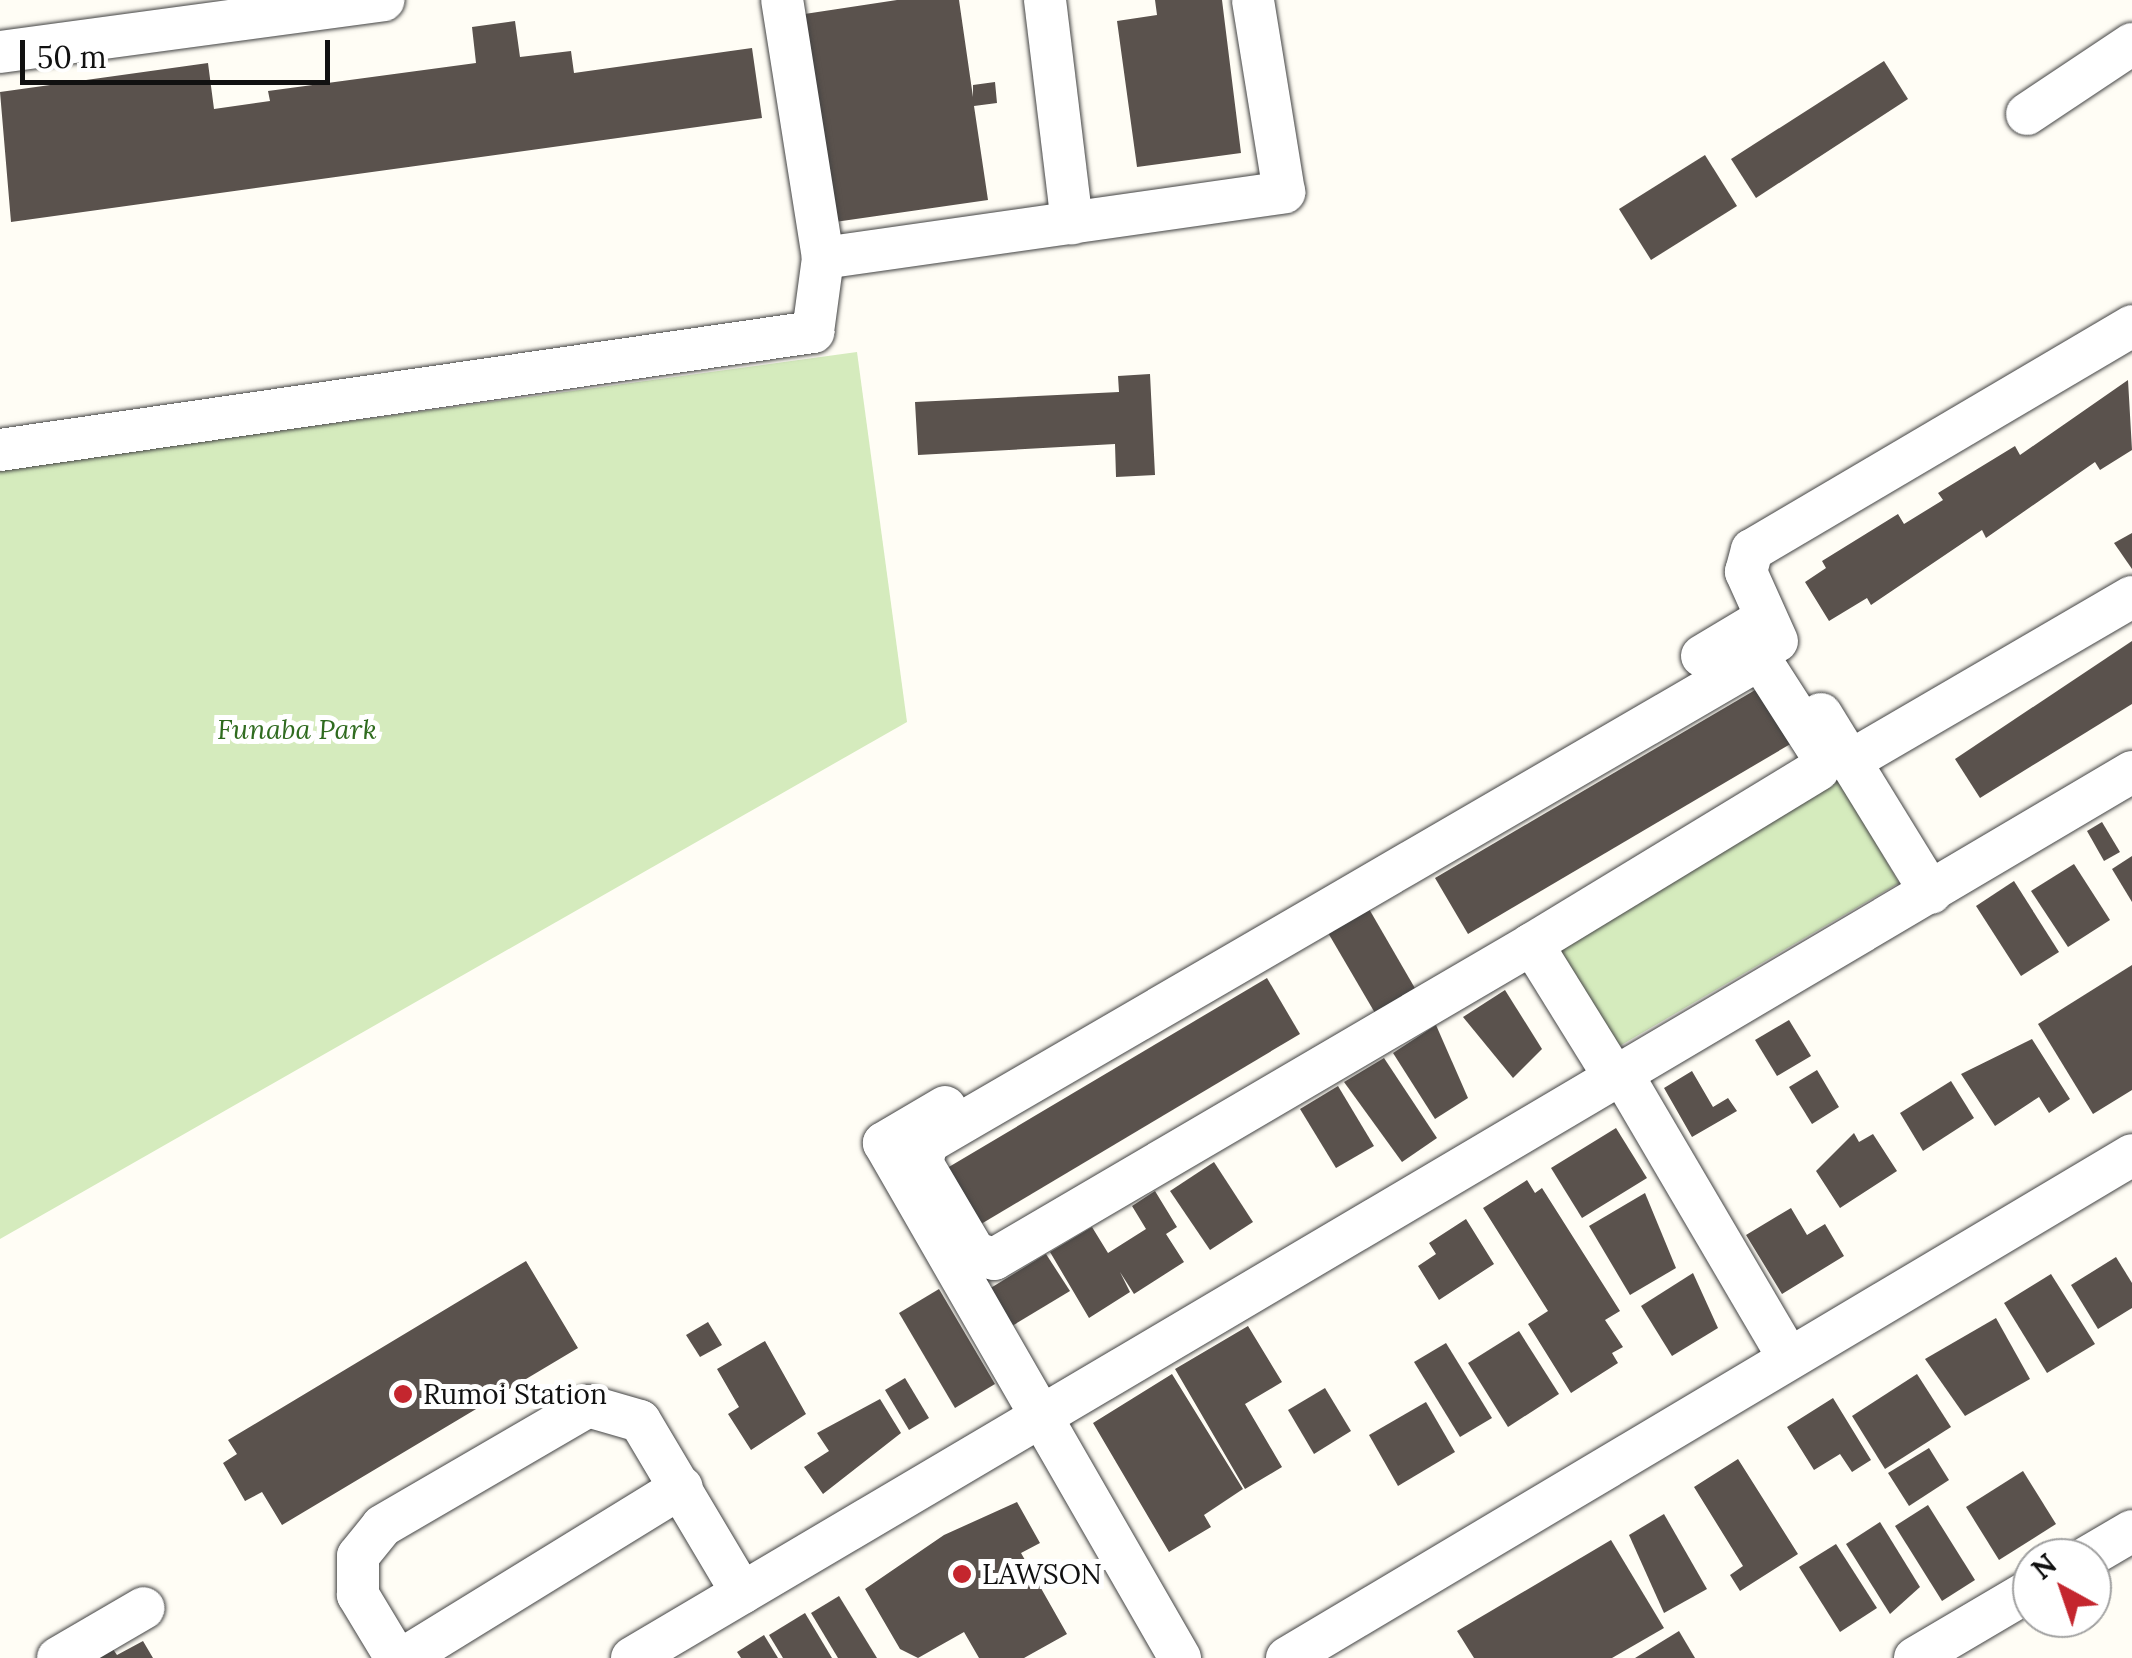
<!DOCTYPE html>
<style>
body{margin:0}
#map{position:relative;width:2132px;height:1658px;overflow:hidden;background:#fffdf5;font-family:Lora,serif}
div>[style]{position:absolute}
.green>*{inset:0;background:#d5ebbd}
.building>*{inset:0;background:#5a524d}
.roads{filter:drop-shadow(0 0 2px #444) drop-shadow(0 0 2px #444)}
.minor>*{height:42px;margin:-21px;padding:0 21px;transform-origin:21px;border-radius:21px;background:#fff}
.dots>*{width:28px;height:28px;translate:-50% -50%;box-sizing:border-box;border:5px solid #fff;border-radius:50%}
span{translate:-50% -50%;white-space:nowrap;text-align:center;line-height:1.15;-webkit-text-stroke:10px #fff;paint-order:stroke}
.park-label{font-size:28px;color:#2f6b1f;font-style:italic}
.poi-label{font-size:28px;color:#111}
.left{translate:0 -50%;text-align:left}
.north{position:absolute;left:2012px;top:1538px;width:100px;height:100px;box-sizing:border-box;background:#fff;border:2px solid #a0a0a0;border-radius:50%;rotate:320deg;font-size:28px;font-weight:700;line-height:40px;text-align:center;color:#111}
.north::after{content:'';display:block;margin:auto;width:35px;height:45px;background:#c4262e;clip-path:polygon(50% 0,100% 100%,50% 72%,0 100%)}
.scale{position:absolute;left:20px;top:40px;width:310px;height:45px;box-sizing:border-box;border:5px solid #111;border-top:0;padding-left:12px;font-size:30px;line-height:35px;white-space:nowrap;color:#111;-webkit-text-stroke:8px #fff;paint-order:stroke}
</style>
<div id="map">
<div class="green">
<i style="clip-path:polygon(857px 352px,907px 722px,0 1239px,0 469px)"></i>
<i style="clip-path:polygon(1838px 778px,1899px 883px,1611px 1051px,1550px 946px)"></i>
</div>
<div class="building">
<i style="clip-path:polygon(897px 0,959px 0,973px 97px,973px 85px,995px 82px,997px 103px,974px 106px,988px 200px,828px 223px,798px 15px)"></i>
<i style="clip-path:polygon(1155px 0,1222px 0,1241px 153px,1137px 167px,1117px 21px,1157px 15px)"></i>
<i style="clip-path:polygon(515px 21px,520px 57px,571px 51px,574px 73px,752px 48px,762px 118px,11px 222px,0 92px,208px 63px,214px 109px,270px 101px,268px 91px,476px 63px,472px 27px)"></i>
<i style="clip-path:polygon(1884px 61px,1908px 99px,1756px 198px,1731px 159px)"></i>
<i style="clip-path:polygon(1705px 155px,1737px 206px,1651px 260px,1619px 209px)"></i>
<i style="clip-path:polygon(1150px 374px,1155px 475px,1116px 477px,1115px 444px,918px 455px,915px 402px,1119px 392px,1118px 376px)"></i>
<i style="clip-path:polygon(2128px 380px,2132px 450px,2100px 470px,2095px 462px,1986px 538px,1982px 530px,1871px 605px,1867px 598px,1829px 621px,1805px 582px,1826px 568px,1822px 561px,1898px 514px,1904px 524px,1943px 500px,1938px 493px,2015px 446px,2020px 455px)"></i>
<i style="clip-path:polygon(2132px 533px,2132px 569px,2114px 543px)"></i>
<i style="clip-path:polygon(2132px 641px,2132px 704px,1980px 798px,1955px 759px)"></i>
<i style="clip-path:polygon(1767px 683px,1799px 739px,1468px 934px,1435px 878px)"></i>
<i style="clip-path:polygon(2102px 822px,2120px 852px,2104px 861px,2087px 831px)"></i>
<i style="clip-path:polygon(2132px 856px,2132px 902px,2112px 869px)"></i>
<i style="clip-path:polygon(2074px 864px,2110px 920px,2068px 947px,2031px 891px)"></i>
<i style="clip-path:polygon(2014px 881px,2059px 952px,2021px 976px,1976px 906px)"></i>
<i style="clip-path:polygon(1365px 902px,1416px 990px,1375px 1013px,1324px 926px)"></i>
<i style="clip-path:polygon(2132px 965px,2132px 1090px,2093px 1114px,2038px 1024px)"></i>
<i style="clip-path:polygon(1267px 978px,1300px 1034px,971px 1230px,937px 1174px)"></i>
<i style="clip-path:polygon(1505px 990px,1542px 1049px,1513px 1078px,1463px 1017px)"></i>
<i style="clip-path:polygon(1789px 1020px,1811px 1056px,1777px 1076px,1755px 1040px)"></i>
<i style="clip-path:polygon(1436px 1025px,1468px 1098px,1435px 1119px,1393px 1053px)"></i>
<i style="clip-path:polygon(2032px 1039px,2070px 1099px,2049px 1113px,2039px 1097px,1995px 1126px,1961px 1074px)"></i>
<i style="clip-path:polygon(1384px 1058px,1437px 1138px,1402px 1162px,1344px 1082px)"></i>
<i style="clip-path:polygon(1817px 1070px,1839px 1107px,1812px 1124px,1789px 1087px)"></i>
<i style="clip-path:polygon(1692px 1071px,1713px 1107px,1728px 1098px,1737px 1111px,1692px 1137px,1664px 1088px)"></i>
<i style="clip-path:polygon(1951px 1081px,1974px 1118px,1923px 1151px,1900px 1113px)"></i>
<i style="clip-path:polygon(1338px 1086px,1374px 1146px,1336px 1168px,1300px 1109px)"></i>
<i style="clip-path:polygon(1616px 1128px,1647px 1178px,1582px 1218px,1551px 1168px)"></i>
<i style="clip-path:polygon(1854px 1133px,1859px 1142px,1873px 1134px,1897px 1171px,1840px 1208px,1816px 1171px)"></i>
<i style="clip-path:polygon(1214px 1162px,1253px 1222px,1210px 1250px,1170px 1191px)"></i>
<i style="clip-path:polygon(1527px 1180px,1535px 1193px,1542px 1188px,1620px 1311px,1605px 1320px,1623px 1347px,1612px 1353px,1618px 1363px,1571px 1393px,1528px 1324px,1548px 1311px,1483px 1208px)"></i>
<i style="clip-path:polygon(1155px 1191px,1177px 1227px,1166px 1234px,1184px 1262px,1134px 1294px,1120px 1272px,1130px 1292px,1089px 1318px,1050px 1252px,1092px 1227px,1108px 1253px,1146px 1229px,1132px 1206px)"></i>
<i style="clip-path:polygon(1645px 1193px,1676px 1268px,1630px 1295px,1589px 1226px)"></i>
<i style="clip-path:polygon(1791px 1208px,1807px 1235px,1825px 1224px,1844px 1256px,1782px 1294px,1746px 1235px)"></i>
<i style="clip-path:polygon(1466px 1219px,1494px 1264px,1439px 1300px,1418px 1266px,1436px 1254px,1429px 1243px)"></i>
<i style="clip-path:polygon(1046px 1254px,1070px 1291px,1012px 1326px,989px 1289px)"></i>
<i style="clip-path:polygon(2116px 1257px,2132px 1283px,2132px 1308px,2098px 1329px,2071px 1285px)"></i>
<i style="clip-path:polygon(526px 1261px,578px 1348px,282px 1525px,262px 1492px,245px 1501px,223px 1463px,237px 1454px,228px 1440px)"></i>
<i style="clip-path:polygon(1693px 1273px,1718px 1328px,1672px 1356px,1641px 1306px)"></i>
<i style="clip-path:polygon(2051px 1274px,2095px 1344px,2047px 1373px,2004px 1303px)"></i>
<i style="clip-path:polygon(939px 1289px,995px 1384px,955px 1408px,899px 1313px)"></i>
<i style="clip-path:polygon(1996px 1318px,2030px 1379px,1965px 1416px,1925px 1359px)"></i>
<i style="clip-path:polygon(708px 1322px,722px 1345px,700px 1357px,686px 1335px)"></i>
<i style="clip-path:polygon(1248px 1326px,1282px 1382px,1245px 1404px,1282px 1467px,1245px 1489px,1175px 1369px)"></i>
<i style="clip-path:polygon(1519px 1331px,1559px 1394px,1508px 1427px,1468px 1363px)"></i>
<i style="clip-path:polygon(765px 1341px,806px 1414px,751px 1450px,728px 1414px,739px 1407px,717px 1369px)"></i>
<i style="clip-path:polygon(1446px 1343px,1492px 1418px,1460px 1437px,1414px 1362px)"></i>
<i style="clip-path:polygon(1172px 1374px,1243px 1489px,1204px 1515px,1211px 1527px,1169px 1552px,1093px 1423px)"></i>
<i style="clip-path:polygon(1917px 1374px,1951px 1427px,1885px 1469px,1852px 1416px)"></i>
<i style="clip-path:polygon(905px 1378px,929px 1418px,909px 1430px,885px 1390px)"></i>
<i style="clip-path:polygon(1325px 1388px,1351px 1431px,1314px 1454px,1288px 1410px)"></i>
<i style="clip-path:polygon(1833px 1398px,1871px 1460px,1852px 1472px,1840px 1454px,1814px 1470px,1787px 1427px)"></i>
<i style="clip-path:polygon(880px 1399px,901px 1433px,823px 1494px,804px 1467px,829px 1451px,817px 1433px)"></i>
<i style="clip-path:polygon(1426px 1402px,1455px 1452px,1398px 1486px,1369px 1435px)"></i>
<i style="clip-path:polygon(1929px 1448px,1949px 1480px,1909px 1506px,1888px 1473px)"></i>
<i style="clip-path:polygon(1738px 1459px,1798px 1554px,1740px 1591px,1730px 1575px,1743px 1566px,1694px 1487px)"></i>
<i style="clip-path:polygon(2023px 1471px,2056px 1524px,1999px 1560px,1966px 1507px)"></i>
<i style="clip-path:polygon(1017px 1502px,1040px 1543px,1021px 1553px,1067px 1634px,1024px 1658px,979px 1658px,964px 1632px,918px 1658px,900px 1649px,865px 1589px,944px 1535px)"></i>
<i style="clip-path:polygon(1928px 1505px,1975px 1580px,1942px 1601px,1895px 1526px)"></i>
<i style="clip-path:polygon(1664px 1514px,1707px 1589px,1664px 1613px,1629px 1535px)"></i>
<i style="clip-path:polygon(1880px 1522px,1920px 1587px,1890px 1614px,1846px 1544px)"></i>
<i style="clip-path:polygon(1611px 1540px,1664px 1628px,1612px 1658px,1474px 1658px,1457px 1631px)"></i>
<i style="clip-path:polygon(1836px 1544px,1877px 1608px,1840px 1632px,1799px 1567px)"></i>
<i style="clip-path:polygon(839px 1596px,877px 1658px,838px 1658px,811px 1613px)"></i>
<i style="clip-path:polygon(805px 1613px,832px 1658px,783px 1658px,769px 1635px)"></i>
<i style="clip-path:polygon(1679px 1631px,1695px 1658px,1635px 1658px)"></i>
<i style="clip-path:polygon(764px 1635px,778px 1658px,741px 1658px,737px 1652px)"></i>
<i style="clip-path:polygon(143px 1641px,153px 1658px,80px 1658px,108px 1642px,117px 1655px)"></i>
</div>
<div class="roads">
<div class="minor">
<i style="left:1045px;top:0;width:225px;rotate:83.1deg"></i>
<i style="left:0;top:52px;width:387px;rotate:-7.7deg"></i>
<i style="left:2027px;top:114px;width:126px;rotate:-33.7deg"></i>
<i style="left:823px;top:258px;width:466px;rotate:-8.1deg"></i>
<i style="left:1284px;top:192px;width:194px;rotate:-99.2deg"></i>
<i style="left:0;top:450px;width:822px;rotate:-8.26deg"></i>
<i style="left:813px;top:332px;width:75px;rotate:-82.3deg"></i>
<i style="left:823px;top:258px;width:261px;rotate:-99deg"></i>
<i style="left:1777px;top:641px;width:76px;rotate:-114.2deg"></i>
<i style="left:1746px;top:572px;width:23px;rotate:-75deg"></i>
<i style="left:1752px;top:550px;width:441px;rotate:-30.5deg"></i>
<i style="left:1702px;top:656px;width:72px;rotate:-30.8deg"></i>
<i style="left:1821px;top:714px;width:210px;rotate:58.4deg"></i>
<i style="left:1850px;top:761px;width:326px;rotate:-30.2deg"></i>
<i style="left:1532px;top:944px;width:623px;rotate:149.65deg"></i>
<i style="left:994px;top:1259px;width:20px;rotate:-162deg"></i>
<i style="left:975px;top:1253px;width:104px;rotate:-120.5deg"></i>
<i style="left:922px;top:1163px;width:21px;rotate:-76deg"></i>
<i style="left:927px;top:1143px;width:963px;rotate:-30.16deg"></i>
<i style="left:1760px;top:659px;width:113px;rotate:57.3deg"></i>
<i style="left:1821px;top:754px;width:16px;rotate:101deg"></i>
<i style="left:1818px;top:770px;width:335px;rotate:148.7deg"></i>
<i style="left:1532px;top:944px;width:158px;rotate:58.2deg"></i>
<i style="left:1622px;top:1074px;width:330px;rotate:59.6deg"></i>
<i style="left:945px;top:1107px;width:71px;rotate:149.5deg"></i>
<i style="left:884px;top:1143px;width:594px;rotate:60.11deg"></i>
<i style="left:2086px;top:1558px;width:53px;rotate:-30.4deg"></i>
<i style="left:58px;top:1658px;width:99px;rotate:-30.2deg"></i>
<i style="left:396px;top:1658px;width:74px;rotate:-121.1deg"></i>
<i style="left:358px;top:1595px;width:39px;rotate:-90deg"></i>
<i style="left:358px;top:1556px;width:38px;rotate:-51deg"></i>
<i style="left:382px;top:1526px;width:238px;rotate:-30.2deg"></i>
<i style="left:588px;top:1406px;width:54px;rotate:16.1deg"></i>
<i style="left:640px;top:1421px;width:200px;rotate:59.3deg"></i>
<i style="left:404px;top:1658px;width:326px;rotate:-31.6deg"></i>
<i style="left:632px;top:1658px;width:1742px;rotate:-30.57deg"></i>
<i style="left:1287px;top:1658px;width:983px;rotate:-30.76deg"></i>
<i style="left:1915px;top:1658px;width:136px;rotate:-30.5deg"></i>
</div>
</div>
<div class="dots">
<i style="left:403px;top:1394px;background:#c4262e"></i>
<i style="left:962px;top:1574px;background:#c4262e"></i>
</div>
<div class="park-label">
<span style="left:297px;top:729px">Funaba Park</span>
</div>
<div class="poi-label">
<span class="left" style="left:423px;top:1394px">Rumoi Station</span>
<span class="left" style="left:982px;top:1574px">LAWSON</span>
</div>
<div class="north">N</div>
<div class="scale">50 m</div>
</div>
